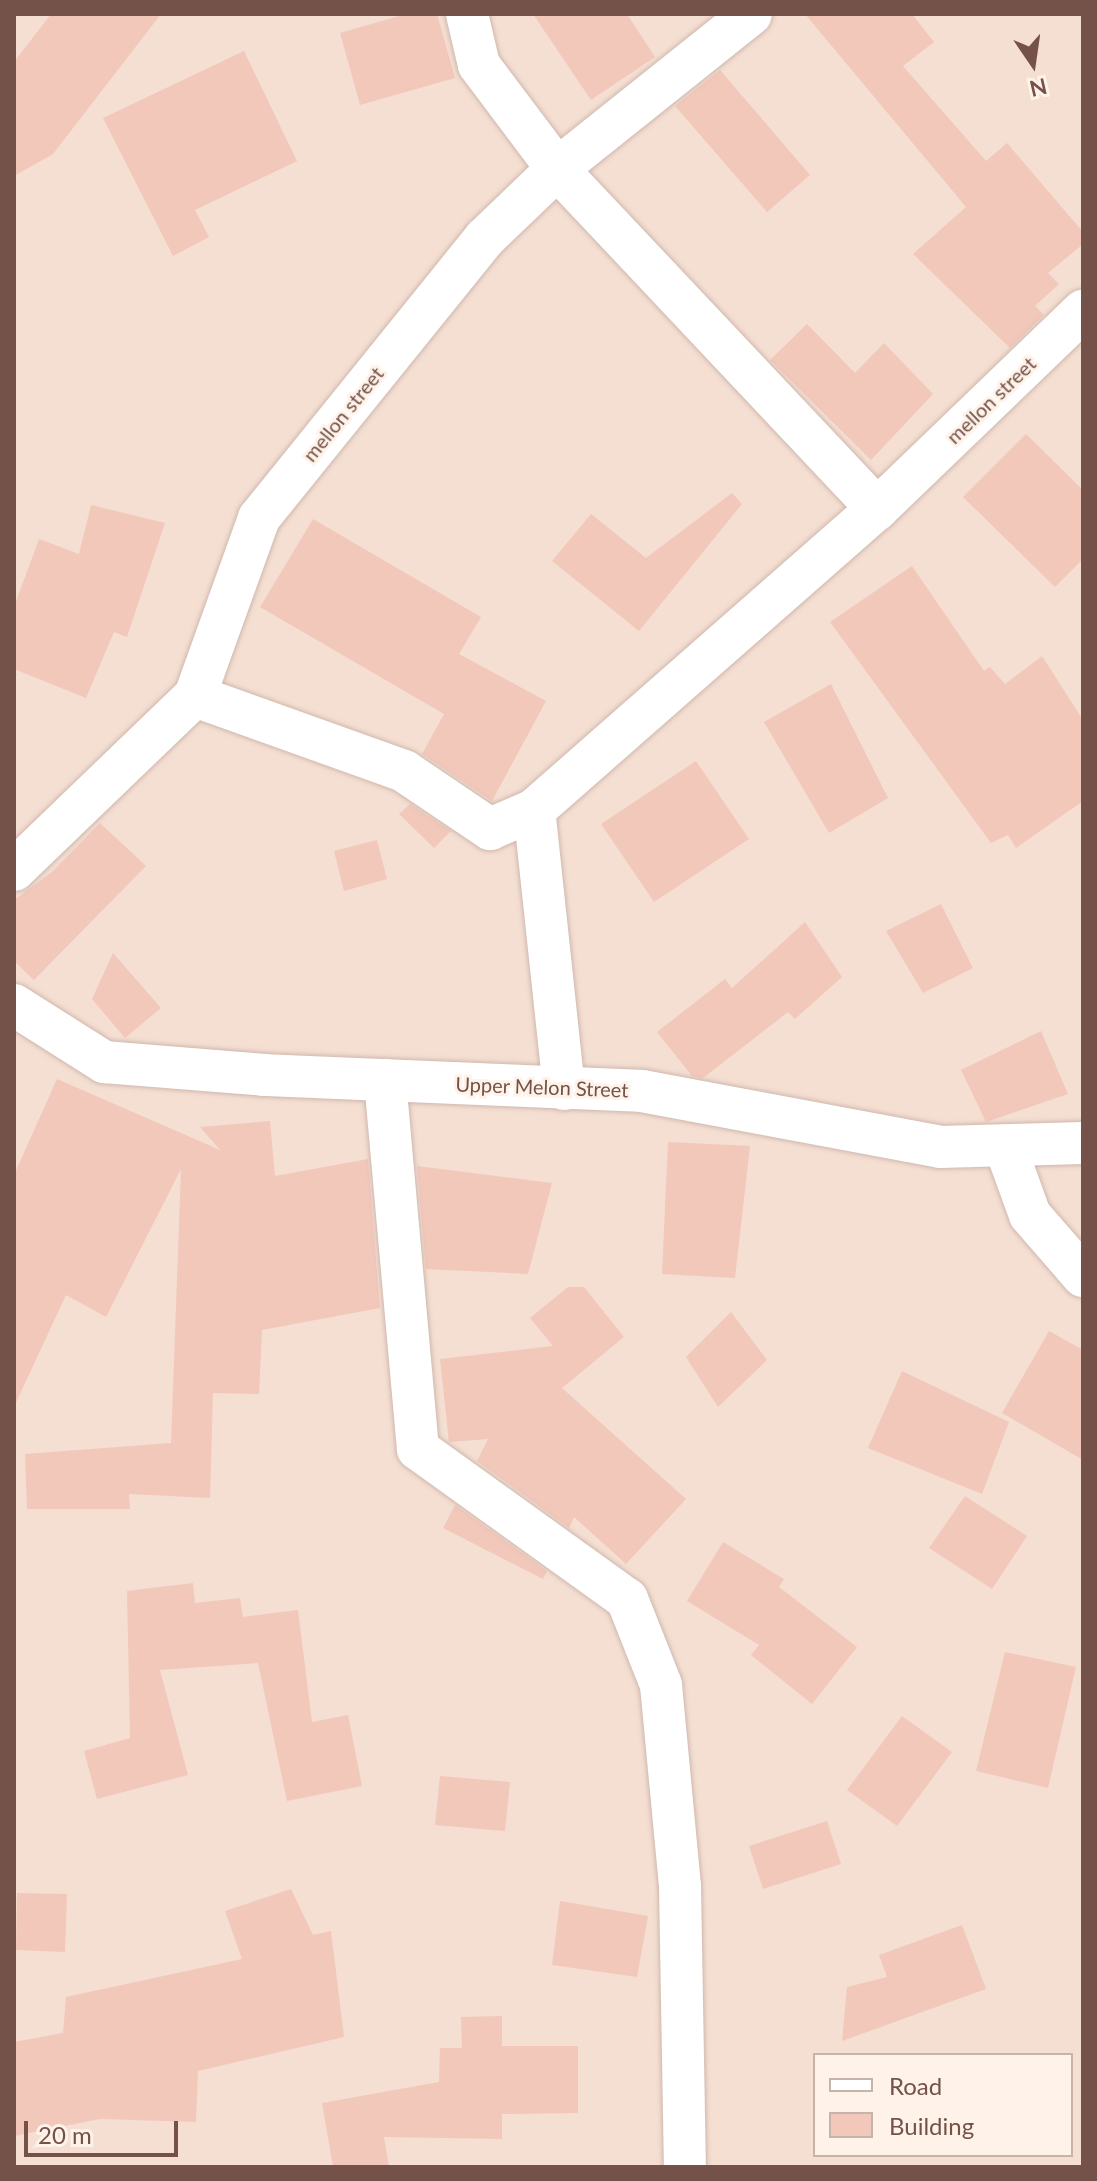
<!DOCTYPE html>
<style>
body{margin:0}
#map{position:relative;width:1097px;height:2181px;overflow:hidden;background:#fcefe3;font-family:Lato,sans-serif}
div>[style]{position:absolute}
.residential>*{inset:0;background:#f4dfd2}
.building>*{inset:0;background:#f2c8bb}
.roads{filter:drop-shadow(0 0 2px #d0b7ad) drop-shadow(0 0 2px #d0b7ad)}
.street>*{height:42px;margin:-21px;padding:0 21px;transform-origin:21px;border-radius:21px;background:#fff}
span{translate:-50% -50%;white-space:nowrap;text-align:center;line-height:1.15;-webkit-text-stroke:6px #fff3e9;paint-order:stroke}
.street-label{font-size:20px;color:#745249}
.frame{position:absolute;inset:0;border:16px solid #745249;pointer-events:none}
.legend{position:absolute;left:813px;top:2053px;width:260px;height:104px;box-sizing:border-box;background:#fff3e9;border:2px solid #c7b3a9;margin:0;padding:10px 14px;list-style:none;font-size:24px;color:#745249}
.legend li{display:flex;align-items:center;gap:16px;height:40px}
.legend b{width:40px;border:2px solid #c7b3a9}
.north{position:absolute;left:993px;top:24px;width:80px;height:80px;-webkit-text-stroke:6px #fff3e9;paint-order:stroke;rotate:167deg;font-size:22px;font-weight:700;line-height:32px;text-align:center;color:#745249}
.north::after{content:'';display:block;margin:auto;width:28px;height:36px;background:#745249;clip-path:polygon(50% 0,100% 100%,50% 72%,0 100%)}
.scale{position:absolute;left:24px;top:2121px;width:154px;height:36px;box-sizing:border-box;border:4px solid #745249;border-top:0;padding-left:10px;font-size:24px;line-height:28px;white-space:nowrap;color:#745249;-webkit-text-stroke:6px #fff3e9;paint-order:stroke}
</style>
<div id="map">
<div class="residential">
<i style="clip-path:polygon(evenodd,14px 14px,1083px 14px,1083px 2167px,14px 2167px,14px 14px,815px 2055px,1071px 2055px,1071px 2155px,815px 2155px,815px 2055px)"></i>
</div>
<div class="building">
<i style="clip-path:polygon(51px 14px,161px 14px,53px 154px,14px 176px,14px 62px)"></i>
<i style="clip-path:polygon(406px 14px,437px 14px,455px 78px,360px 105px,340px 33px)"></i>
<i style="clip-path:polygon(533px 14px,627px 14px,655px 57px,591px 100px)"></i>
<i style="clip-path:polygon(805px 14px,912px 14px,934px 42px,903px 66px,986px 161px,1007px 143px,1083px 232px,1083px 244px,1048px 273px,1059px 284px,1035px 306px,1044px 315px,1010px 348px,913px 254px,966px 207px)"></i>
<i style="clip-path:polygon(244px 51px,297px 161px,195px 210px,209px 237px,173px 256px,103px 118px)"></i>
<i style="clip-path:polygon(720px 70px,810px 175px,767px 212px,675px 106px)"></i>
<i style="clip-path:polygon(807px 324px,855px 373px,884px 343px,933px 394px,871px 460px,770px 360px)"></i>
<i style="clip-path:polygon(1026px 434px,1083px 490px,1083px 559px,1055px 587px,963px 497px)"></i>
<i style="clip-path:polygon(732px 493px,742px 504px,639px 631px,552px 561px,591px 514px,646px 558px)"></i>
<i style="clip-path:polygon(91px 505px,165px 523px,127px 637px,114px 632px,86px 698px,14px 669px,14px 607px,39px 539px,79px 554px)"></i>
<i style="clip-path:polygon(313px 519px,481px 617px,459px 654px,546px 701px,492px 801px,422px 754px,444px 714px,260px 607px)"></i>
<i style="clip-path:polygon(912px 566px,984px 671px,990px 667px,1005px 684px,1042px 656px,1083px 720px,1083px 801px,1016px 848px,1008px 835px,991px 843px,830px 622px)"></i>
<i style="clip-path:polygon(831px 684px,888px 798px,829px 833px,764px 722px)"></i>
<i style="clip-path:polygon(696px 761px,749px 839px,654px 902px,601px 824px)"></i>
<i style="clip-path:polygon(410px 804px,451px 831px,434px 848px,399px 814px)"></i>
<i style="clip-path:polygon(100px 823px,146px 866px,34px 980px,14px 961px,14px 900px,52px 872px)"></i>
<i style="clip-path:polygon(377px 840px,387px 879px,344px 891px,334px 851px)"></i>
<i style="clip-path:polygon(941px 904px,973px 968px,923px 993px,886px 931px)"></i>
<i style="clip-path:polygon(805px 922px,842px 977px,795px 1019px,788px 1012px,703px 1078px,692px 1076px,657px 1032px,725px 979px,732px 988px)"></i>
<i style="clip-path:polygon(113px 953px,161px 1008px,125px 1038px,92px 999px)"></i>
<i style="clip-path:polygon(1041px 1031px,1068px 1094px,986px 1122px,961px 1070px)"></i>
<i style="clip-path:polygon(57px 1079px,220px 1150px,200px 1127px,270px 1121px,275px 1176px,368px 1159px,380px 1308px,262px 1330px,259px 1394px,213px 1393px,210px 1498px,129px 1494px,130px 1509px,27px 1509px,25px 1454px,171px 1443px,181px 1169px,106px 1317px,66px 1295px,14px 1407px,14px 1175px)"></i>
<i style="clip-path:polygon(668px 1142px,750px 1146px,735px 1278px,662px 1274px)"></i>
<i style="clip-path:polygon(417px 1166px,552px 1183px,528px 1274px,426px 1269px)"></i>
<i style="clip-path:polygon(568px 1287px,584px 1287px,624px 1337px,562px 1388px,686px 1499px,626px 1564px,574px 1517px,569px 1528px,477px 1461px,488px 1439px,449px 1442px,440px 1359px,553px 1346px,530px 1318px)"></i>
<i style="clip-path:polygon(731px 1312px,767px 1360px,718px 1407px,686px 1357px)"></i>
<i style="clip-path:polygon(1049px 1331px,1083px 1350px,1083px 1460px,1002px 1413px)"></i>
<i style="clip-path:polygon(902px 1371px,1009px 1422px,982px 1494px,868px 1448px)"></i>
<i style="clip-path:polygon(965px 1496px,1027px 1536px,992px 1589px,929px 1548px)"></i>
<i style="clip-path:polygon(455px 1505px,547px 1571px,543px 1579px,443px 1528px)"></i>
<i style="clip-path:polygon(723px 1542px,784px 1579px,779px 1587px,857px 1647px,812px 1704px,751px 1655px,759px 1645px,687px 1601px)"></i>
<i style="clip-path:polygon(193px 1583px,195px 1603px,240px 1598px,243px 1617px,298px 1610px,312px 1722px,348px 1715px,362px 1786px,287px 1801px,258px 1663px,160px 1670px,188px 1775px,97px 1799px,84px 1751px,130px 1738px,127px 1591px)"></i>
<i style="clip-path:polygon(1005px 1652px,1076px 1667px,1048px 1788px,976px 1771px)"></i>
<i style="clip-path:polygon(902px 1716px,952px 1752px,897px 1826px,847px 1790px)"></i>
<i style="clip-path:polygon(440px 1776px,510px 1782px,505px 1831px,435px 1825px)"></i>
<i style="clip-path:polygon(827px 1821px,841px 1864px,763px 1889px,749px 1846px)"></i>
<i style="clip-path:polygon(291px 1889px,313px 1935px,331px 1931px,344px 2037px,198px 2071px,196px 2122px,100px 2119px,14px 2136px,14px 2042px,63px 2033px,66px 1997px,242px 1959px,225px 1911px)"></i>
<i style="clip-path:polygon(17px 1893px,67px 1894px,65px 1952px,16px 1950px)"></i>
<i style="clip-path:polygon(560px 1901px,648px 1916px,637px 1977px,552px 1965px)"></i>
<i style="clip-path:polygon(962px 1925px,986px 1989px,842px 2041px,847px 1987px,887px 1977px,879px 1955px)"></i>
<i style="clip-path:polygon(502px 2016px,502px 2046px,578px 2046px,578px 2113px,502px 2114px,502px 2139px,384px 2137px,389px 2167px,333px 2167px,322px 2103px,439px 2082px,440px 2048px,462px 2048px,461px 2017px)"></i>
</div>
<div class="roads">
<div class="street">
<i style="left:467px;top:14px;width:52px;rotate:76.8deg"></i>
<i style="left:479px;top:65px;width:130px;rotate:53.1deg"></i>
<i style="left:557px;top:169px;width:467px;rotate:46.7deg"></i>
<i style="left:195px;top:696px;width:222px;rotate:19.7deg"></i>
<i style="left:404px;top:771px;width:104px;rotate:34deg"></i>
<i style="left:490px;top:829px;width:48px;rotate:-23.4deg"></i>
<i style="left:14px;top:870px;width:251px;rotate:-43.9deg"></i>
<i style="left:195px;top:696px;width:189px;rotate:-70.2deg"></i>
<i style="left:259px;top:518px;width:360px;rotate:-51.1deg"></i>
<i style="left:485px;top:238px;width:100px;rotate:-43.8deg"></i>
<i style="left:557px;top:169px;width:248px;rotate:-38.6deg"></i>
<i style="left:14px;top:1005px;width:107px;rotate:32.3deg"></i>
<i style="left:104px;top:1062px;width:161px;rotate:4.6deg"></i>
<i style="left:264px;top:1075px;width:378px;rotate:2.4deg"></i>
<i style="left:642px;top:1091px;width:303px;rotate:10.6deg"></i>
<i style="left:940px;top:1147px;width:143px;rotate:-1.6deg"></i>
<i style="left:385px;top:1080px;width:370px;rotate:84.9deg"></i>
<i style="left:418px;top:1449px;width:257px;rotate:35.7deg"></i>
<i style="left:627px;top:1599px;width:92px;rotate:68.4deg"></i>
<i style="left:661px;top:1685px;width:202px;rotate:84.6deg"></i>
<i style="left:680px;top:1886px;width:281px;rotate:89deg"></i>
<i style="left:564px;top:1089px;width:281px;rotate:-96.1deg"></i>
<i style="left:534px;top:810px;width:456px;rotate:-41.3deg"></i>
<i style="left:877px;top:509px;width:286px;rotate:-43.9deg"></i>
<i style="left:1005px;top:1146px;width:73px;rotate:70.1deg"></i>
<i style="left:1030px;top:1215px;width:81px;rotate:49deg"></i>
</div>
</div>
<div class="street-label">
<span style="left:991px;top:400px;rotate:-44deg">mellon street</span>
<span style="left:343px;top:414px;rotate:-51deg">mellon street</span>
<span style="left:542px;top:1087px;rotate:2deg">Upper Melon Street</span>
</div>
<div class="frame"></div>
<ul class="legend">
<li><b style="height:10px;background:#fff"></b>Road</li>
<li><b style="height:22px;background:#f2c8bb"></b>Building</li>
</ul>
<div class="north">N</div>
<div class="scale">20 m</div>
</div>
